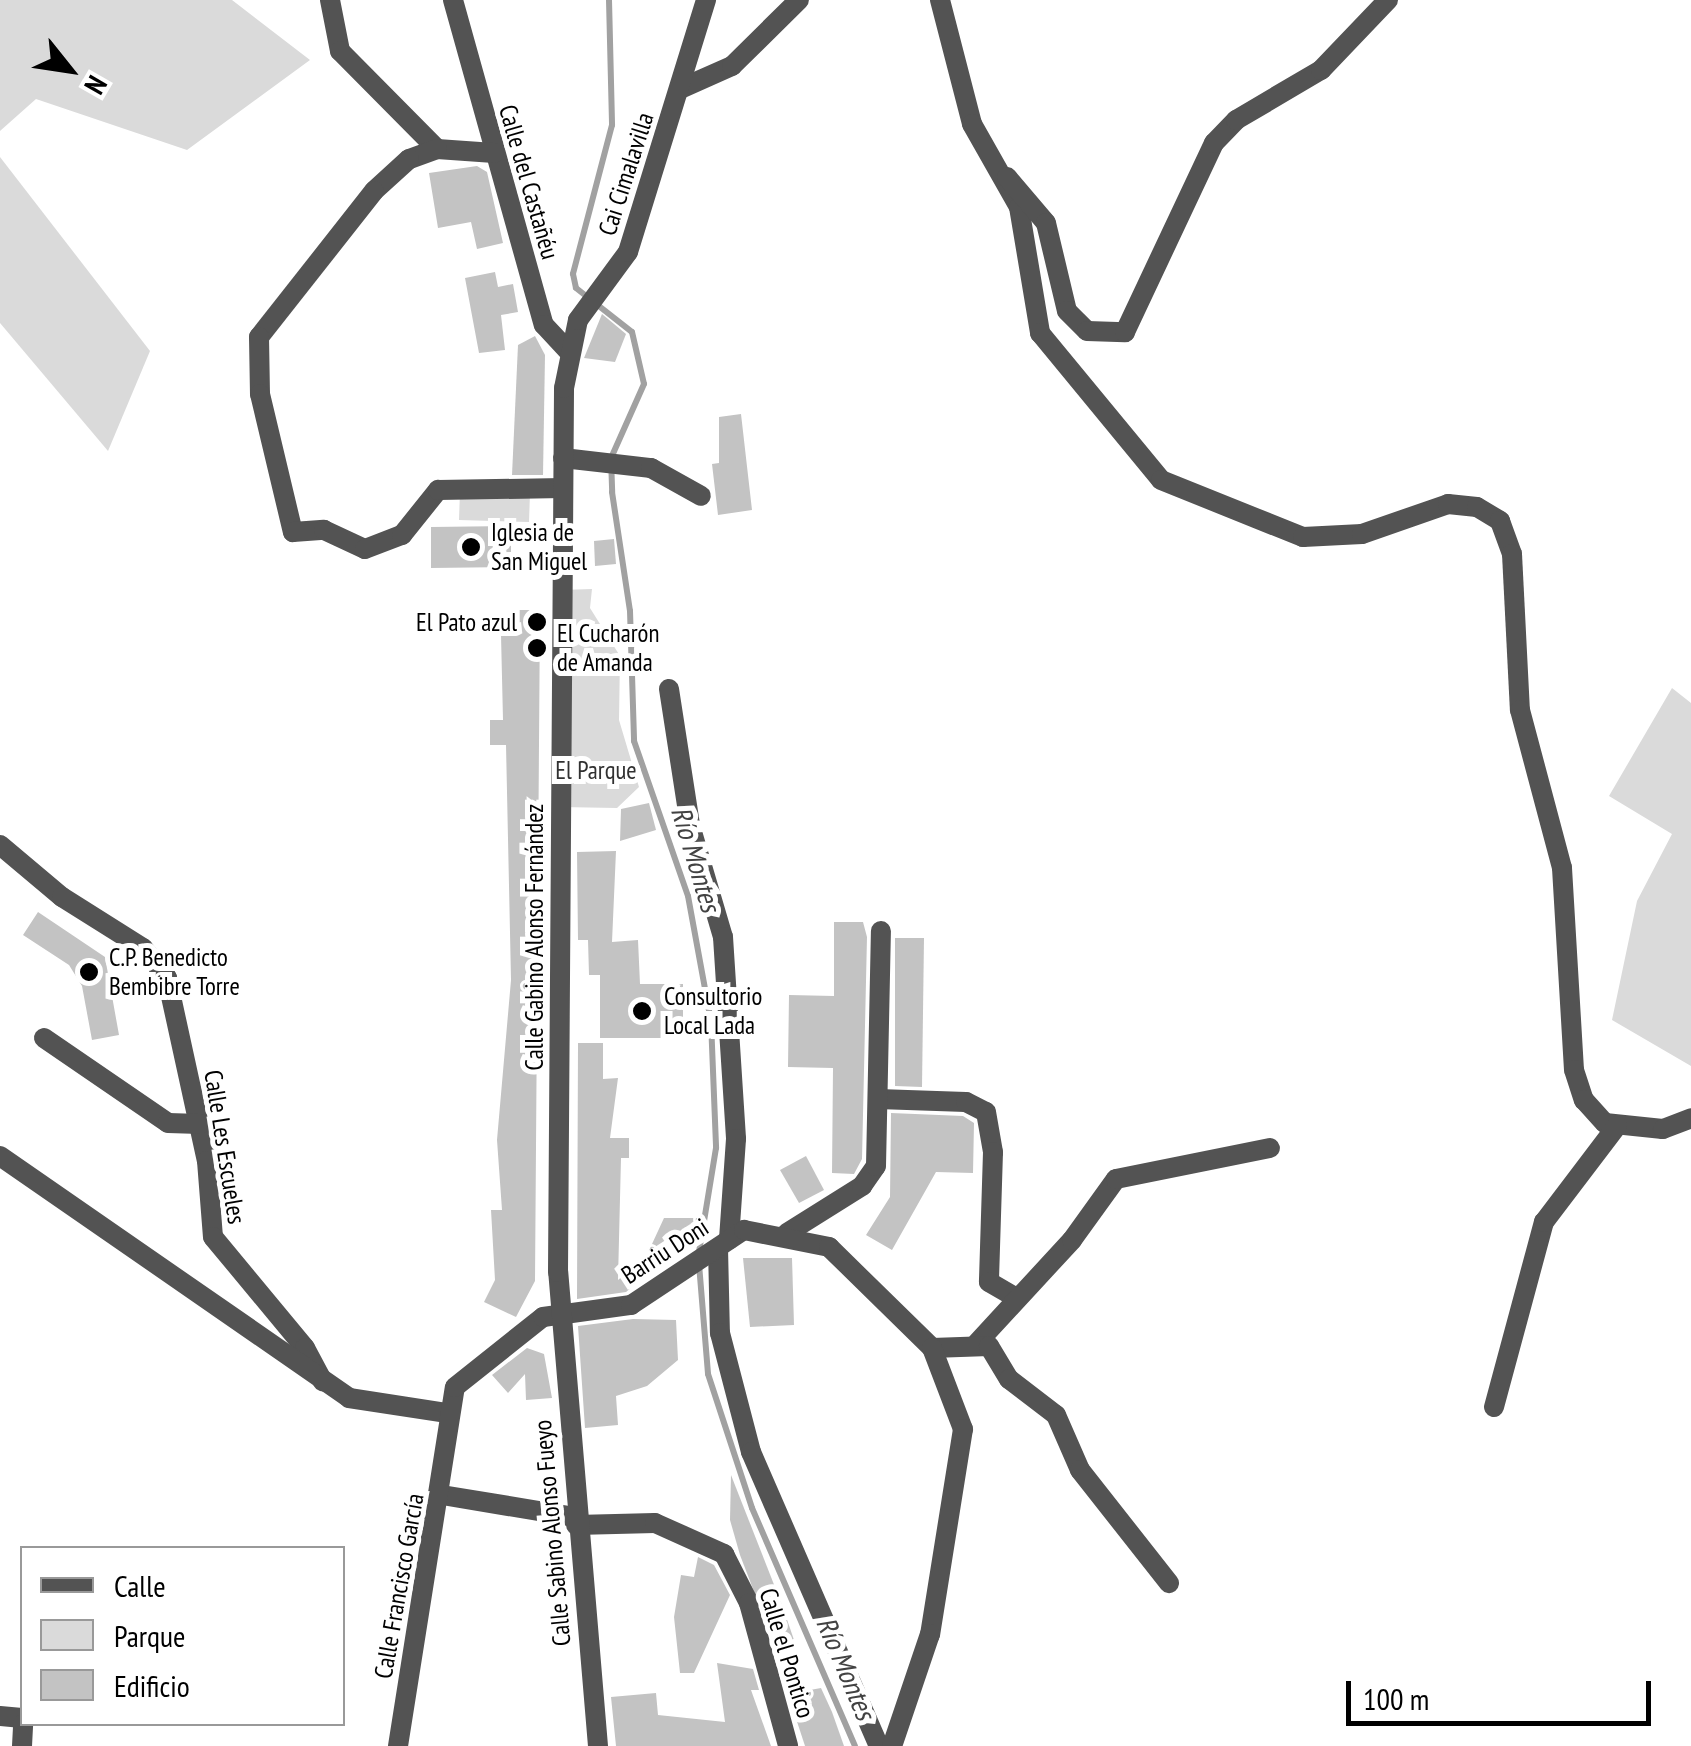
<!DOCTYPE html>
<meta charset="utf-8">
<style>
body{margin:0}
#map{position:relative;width:1691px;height:1746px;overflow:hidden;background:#fff;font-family:"PT Sans Narrow",sans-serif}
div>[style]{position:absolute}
.green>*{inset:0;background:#dadada}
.stream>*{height:6px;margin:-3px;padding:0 3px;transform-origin:3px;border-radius:3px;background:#a1a1a1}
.building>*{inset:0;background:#c3c3c3}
.minor>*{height:20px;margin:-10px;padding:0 10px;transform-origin:10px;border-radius:10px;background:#535353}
.dots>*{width:28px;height:28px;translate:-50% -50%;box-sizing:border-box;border:5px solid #fff;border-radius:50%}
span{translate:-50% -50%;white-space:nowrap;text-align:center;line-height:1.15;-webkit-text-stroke:10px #fff;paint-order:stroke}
.street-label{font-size:25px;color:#000}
.poi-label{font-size:25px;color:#000}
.left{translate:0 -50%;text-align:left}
.right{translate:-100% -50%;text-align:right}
.park-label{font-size:25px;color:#313131}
.water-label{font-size:28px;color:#424242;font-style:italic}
.legend{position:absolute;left:20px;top:1546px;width:325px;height:180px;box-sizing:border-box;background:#fff;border:2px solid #999;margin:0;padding:12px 18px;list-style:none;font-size:30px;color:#000}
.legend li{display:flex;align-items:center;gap:20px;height:50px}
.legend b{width:50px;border:2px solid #999}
.north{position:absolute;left:20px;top:20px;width:100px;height:100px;-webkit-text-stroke:8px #fff;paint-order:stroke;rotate:120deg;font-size:28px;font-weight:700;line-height:40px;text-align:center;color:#000}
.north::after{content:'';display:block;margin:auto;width:35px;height:45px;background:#000;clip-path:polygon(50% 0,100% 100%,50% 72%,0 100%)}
.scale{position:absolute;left:1346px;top:1681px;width:305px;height:45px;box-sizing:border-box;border:5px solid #000;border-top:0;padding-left:12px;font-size:30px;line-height:35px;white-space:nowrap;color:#000;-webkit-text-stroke:8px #fff;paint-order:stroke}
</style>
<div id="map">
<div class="green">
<i style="clip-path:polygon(0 0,232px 0,310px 60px,187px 150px,36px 99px,0 131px)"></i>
<i style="clip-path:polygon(0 157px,150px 351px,108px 451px,0 323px)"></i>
<i style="clip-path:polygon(460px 492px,530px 493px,529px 522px,459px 520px)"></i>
<i style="clip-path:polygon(592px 589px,590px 608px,620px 656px,619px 720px,639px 787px,617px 808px,560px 807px,562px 590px)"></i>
<i style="clip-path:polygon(1672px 688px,1691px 703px,1691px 1066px,1612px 1020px,1637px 901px,1672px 834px,1609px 796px)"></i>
</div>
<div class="stream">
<i style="left:609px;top:0;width:125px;rotate:88.6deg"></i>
<i style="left:612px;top:125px;width:154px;rotate:104.7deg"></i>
<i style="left:573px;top:274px;width:14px;rotate:78deg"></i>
<i style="left:576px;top:288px;width:71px;rotate:38.2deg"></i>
<i style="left:632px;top:332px;width:53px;rotate:77deg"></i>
<i style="left:644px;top:384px;width:81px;rotate:114deg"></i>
<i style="left:611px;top:458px;width:34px;rotate:88deg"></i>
<i style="left:612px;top:492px;width:120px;rotate:81.4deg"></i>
<i style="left:630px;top:611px;width:130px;rotate:88.2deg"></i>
<i style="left:634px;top:741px;width:164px;rotate:70.8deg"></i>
<i style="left:688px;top:896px;width:127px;rotate:79.6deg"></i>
<i style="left:711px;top:1021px;width:127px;rotate:87.7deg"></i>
<i style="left:716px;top:1148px;width:105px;rotate:99.3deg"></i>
<i style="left:699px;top:1264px;width:110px;rotate:85.3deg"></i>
<i style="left:708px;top:1374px;width:141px;rotate:71.8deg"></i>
<i style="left:752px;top:1508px;width:259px;rotate:66.6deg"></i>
</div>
<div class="building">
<i style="clip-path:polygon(477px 166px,487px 172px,503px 243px,477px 249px,471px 222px,438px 228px,429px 173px)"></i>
<i style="clip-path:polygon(495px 272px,498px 287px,513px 284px,518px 312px,501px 315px,505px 350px,479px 353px,465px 278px)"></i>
<i style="clip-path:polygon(602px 314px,626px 334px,615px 362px,584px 358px)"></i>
<i style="clip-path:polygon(535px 336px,545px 355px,543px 475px,512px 475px,518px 345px)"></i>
<i style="clip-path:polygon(741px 414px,752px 510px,718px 515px,712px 464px,719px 463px,719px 417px)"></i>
<i style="clip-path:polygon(511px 526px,511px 567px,431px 568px,431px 527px)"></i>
<i style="clip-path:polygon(614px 539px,616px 564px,595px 566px,594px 541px)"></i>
<i style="clip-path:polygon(514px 610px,540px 610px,535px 1281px,516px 1317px,484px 1302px,495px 1280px,491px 1210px,502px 1210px,497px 1140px,511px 980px,506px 745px,490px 745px,490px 720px,503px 720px,501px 635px,514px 635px)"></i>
<i style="clip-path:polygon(649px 803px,656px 830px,620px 841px,621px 809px)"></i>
<i style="clip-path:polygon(616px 851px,612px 942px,638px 940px,640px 984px,683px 984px,683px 1038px,600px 1038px,600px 975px,589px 975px,588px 940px,578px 940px,577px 852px)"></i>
<i style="clip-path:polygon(38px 912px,105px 957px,119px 1035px,92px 1040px,82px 986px,69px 965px,23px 935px)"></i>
<i style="clip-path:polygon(834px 922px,863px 922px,867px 937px,862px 1159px,854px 1174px,832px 1173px,833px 1068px,788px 1067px,789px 995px,834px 996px)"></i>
<i style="clip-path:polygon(895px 938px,924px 938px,922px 1087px,895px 1086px)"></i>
<i style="clip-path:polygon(578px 1043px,603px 1043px,603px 1079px,618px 1078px,610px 1138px,629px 1138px,629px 1158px,621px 1158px,618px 1280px,646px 1257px,664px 1218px,697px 1218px,690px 1249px,679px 1248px,626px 1292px,577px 1299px)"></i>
<i style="clip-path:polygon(891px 1113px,963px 1116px,974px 1123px,973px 1173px,936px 1172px,892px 1250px,866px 1235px,890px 1197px)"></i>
<i style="clip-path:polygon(806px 1156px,824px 1190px,799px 1203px,780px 1170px)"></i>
<i style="clip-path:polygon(743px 1258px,792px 1258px,794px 1325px,750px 1327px)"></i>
<i style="clip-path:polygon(633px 1319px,676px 1320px,678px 1360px,647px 1386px,616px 1396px,618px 1425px,585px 1428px,578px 1326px)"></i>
<i style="clip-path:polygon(527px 1348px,544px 1354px,552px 1398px,526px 1400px,525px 1374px,508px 1393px,492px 1375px)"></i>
<i style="clip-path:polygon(731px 1475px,782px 1605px,794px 1640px,775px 1646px,740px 1555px,730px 1520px)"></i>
<i style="clip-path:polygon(698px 1557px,714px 1565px,730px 1595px,694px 1673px,680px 1673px,674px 1617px,681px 1575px,694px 1577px)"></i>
<i style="clip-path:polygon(717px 1663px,753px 1669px,759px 1690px,751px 1690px,771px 1746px,616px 1746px,611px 1697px,656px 1693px,658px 1715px,725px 1722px)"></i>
<i style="clip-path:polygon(821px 1688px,832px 1712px,844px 1746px,805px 1746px,788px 1694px)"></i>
</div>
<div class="minor">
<i style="left:330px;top:0;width:52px;rotate:78.9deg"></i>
<i style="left:340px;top:51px;width:138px;rotate:45.3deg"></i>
<i style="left:453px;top:0;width:337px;rotate:74.4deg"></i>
<i style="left:544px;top:325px;width:34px;rotate:47deg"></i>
<i style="left:940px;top:0;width:128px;rotate:75.5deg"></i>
<i style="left:972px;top:124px;width:95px;rotate:60.5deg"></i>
<i style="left:1019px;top:207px;width:128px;rotate:80.5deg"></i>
<i style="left:1040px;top:333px;width:190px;rotate:50.5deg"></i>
<i style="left:1161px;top:480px;width:153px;rotate:21.9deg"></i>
<i style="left:1303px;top:537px;width:59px;rotate:-2.9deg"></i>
<i style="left:1362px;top:534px;width:91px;rotate:-19.2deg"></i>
<i style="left:1448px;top:504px;width:29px;rotate:6deg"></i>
<i style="left:1477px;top:507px;width:27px;rotate:31deg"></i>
<i style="left:1500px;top:521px;width:35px;rotate:70deg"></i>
<i style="left:1512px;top:554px;width:156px;rotate:87.1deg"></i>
<i style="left:1520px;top:710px;width:163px;rotate:75.1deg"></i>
<i style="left:1562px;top:868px;width:202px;rotate:86.6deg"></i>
<i style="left:1574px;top:1070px;width:32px;rotate:72deg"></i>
<i style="left:1584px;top:1100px;width:31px;rotate:48deg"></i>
<i style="left:1605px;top:1123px;width:58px;rotate:5.9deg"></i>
<i style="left:1663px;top:1129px;width:30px;rotate:-21deg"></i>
<i style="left:680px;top:89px;width:57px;rotate:-23.9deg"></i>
<i style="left:732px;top:66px;width:94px;rotate:-44.6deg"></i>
<i style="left:494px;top:153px;width:57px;rotate:-176deg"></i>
<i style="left:437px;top:149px;width:30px;rotate:160deg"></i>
<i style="left:409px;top:159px;width:47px;rotate:137.6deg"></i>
<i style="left:374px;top:191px;width:186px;rotate:128.2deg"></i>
<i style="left:259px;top:337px;width:57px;rotate:89deg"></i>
<i style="left:260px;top:394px;width:142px;rotate:76.6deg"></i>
<i style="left:293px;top:532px;width:31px;rotate:-4deg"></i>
<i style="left:324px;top:530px;width:45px;rotate:24.9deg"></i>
<i style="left:365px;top:549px;width:40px;rotate:-21deg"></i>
<i style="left:402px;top:535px;width:58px;rotate:-51.3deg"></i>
<i style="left:438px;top:490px;width:125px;rotate:-0.9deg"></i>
<i style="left:1007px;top:177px;width:60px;rotate:49.7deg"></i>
<i style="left:1046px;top:223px;width:90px;rotate:76.6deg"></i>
<i style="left:1067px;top:311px;width:28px;rotate:45deg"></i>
<i style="left:1087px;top:331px;width:38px;rotate:2deg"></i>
<i style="left:1125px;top:332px;width:209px;rotate:-64.8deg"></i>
<i style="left:1214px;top:143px;width:32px;rotate:-46deg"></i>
<i style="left:1236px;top:120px;width:99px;rotate:-30.5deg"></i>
<i style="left:1321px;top:70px;width:97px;rotate:-46.3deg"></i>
<i style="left:563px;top:458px;width:89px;rotate:6.5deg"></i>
<i style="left:651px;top:468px;width:57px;rotate:29.2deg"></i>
<i style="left:669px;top:689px;width:138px;rotate:81.2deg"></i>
<i style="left:690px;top:825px;width:117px;rotate:73.6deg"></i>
<i style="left:723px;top:937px;width:202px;rotate:86.3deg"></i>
<i style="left:736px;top:1139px;width:101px;rotate:94deg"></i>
<i style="left:0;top:845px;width:81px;rotate:40deg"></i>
<i style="left:62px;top:897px;width:96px;rotate:32.2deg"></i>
<i style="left:143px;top:948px;width:38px;rotate:51deg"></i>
<i style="left:167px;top:978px;width:187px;rotate:77.7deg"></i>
<i style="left:207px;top:1161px;width:76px;rotate:85.5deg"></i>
<i style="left:213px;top:1237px;width:144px;rotate:50.3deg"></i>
<i style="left:305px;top:1348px;width:38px;rotate:62deg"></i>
<i style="left:44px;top:1038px;width:150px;rotate:34.4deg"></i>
<i style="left:168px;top:1123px;width:32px;rotate:2deg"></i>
<i style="left:878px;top:1099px;width:88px;rotate:2deg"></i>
<i style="left:966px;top:1102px;width:22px;rotate:27deg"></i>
<i style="left:986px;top:1112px;width:41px;rotate:80.1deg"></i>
<i style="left:993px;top:1152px;width:130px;rotate:91.8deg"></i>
<i style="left:989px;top:1282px;width:28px;rotate:30deg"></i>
<i style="left:0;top:1156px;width:425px;rotate:34.7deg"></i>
<i style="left:349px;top:1398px;width:98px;rotate:8.8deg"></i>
<i style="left:787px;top:1233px;width:89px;rotate:-32.1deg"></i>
<i style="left:862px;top:1186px;width:24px;rotate:-55deg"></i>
<i style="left:876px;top:1166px;width:235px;rotate:-88.8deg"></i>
<i style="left:718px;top:1248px;width:85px;rotate:88.7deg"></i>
<i style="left:720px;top:1333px;width:123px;rotate:75.4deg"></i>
<i style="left:751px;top:1452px;width:321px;rotate:66.5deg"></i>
<i style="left:977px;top:1343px;width:140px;rotate:-47.3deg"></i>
<i style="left:1072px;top:1240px;width:75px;rotate:-54.2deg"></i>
<i style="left:1116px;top:1179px;width:157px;rotate:-11.4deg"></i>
<i style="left:932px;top:1348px;width:57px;rotate:-2deg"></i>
<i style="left:989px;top:1346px;width:39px;rotate:59deg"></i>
<i style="left:1009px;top:1379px;width:59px;rotate:37.5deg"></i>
<i style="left:1056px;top:1415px;width:60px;rotate:66.4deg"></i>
<i style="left:1080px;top:1470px;width:144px;rotate:51.8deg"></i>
<i style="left:1494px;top:1407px;width:192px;rotate:-74.9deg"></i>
<i style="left:1544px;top:1222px;width:121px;rotate:-52.8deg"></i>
<i style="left:442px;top:1495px;width:135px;rotate:9.4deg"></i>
<i style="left:576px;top:1525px;width:79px;rotate:-1.5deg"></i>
<i style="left:655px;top:1523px;width:76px;rotate:24.2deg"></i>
<i style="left:724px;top:1554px;width:55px;rotate:63deg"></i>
<i style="left:749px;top:1603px;width:148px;rotate:74.7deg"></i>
<i style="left:0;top:1716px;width:22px;rotate:5deg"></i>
<i style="left:22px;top:1746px;width:22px;rotate:-87deg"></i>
<i style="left:398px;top:1746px;width:363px;rotate:-81deg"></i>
<i style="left:455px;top:1387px;width:112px;rotate:-38.5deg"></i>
<i style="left:543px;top:1317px;width:89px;rotate:-7.8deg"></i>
<i style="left:631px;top:1305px;width:136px;rotate:-33.6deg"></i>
<i style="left:744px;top:1230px;width:87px;rotate:11.3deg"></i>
<i style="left:829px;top:1247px;width:144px;rotate:44.4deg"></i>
<i style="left:932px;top:1348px;width:87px;rotate:69.1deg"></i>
<i style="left:963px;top:1429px;width:208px;rotate:99.1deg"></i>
<i style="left:930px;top:1634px;width:118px;rotate:108.7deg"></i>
<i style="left:598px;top:1746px;width:476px;rotate:-94.8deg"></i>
<i style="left:558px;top:1272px;width:884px;rotate:-89.61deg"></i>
<i style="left:564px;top:388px;width:69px;rotate:-78.4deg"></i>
<i style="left:578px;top:320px;width:84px;rotate:-53.7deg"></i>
<i style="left:628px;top:252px;width:264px;rotate:-72.8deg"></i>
</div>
<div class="dots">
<i style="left:471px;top:547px;background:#000"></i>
<i style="left:537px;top:622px;background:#000"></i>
<i style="left:537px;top:648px;background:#000"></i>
<i style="left:89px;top:972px;background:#000"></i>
<i style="left:642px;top:1011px;background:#000"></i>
</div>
<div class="street-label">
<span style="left:626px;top:174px;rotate:-72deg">Cai Cimalavilla</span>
<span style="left:529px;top:182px;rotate:74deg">Calle del Castañéu</span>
<span style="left:534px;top:937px;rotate:-90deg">Calle Gabino Alonso Fernández</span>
<span style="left:225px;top:1147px;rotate:81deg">Calle Les Escueles</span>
<span style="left:665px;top:1251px;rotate:-33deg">Barriu Doni</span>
<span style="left:552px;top:1533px;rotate:-95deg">Calle Sabino Alonso Fueyo</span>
<span style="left:399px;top:1586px;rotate:-80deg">Calle Francisco García</span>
<span style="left:787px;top:1653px;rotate:73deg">Calle el Pontico</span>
</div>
<div class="poi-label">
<span class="left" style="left:491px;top:547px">Iglesia de<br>San Miguel</span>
<span class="right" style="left:517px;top:622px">El Pato azul</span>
<span class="left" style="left:557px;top:648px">El Cucharón<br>de Amanda</span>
<span class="left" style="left:109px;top:972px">C.P. Benedicto<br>Bembibre Torre</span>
<span class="left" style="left:664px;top:1011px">Consultorio<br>Local Lada</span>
</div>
<div class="park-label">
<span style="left:596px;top:770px">El Parque</span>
</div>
<div class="water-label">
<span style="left:696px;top:859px;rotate:73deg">Río Montes</span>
<span style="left:846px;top:1668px;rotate:67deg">Río Montes</span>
</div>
<ul class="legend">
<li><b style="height:12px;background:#535353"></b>Calle</li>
<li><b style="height:28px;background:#dadada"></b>Parque</li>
<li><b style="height:28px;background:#c3c3c3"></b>Edificio</li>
</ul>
<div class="north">N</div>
<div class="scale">100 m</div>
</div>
